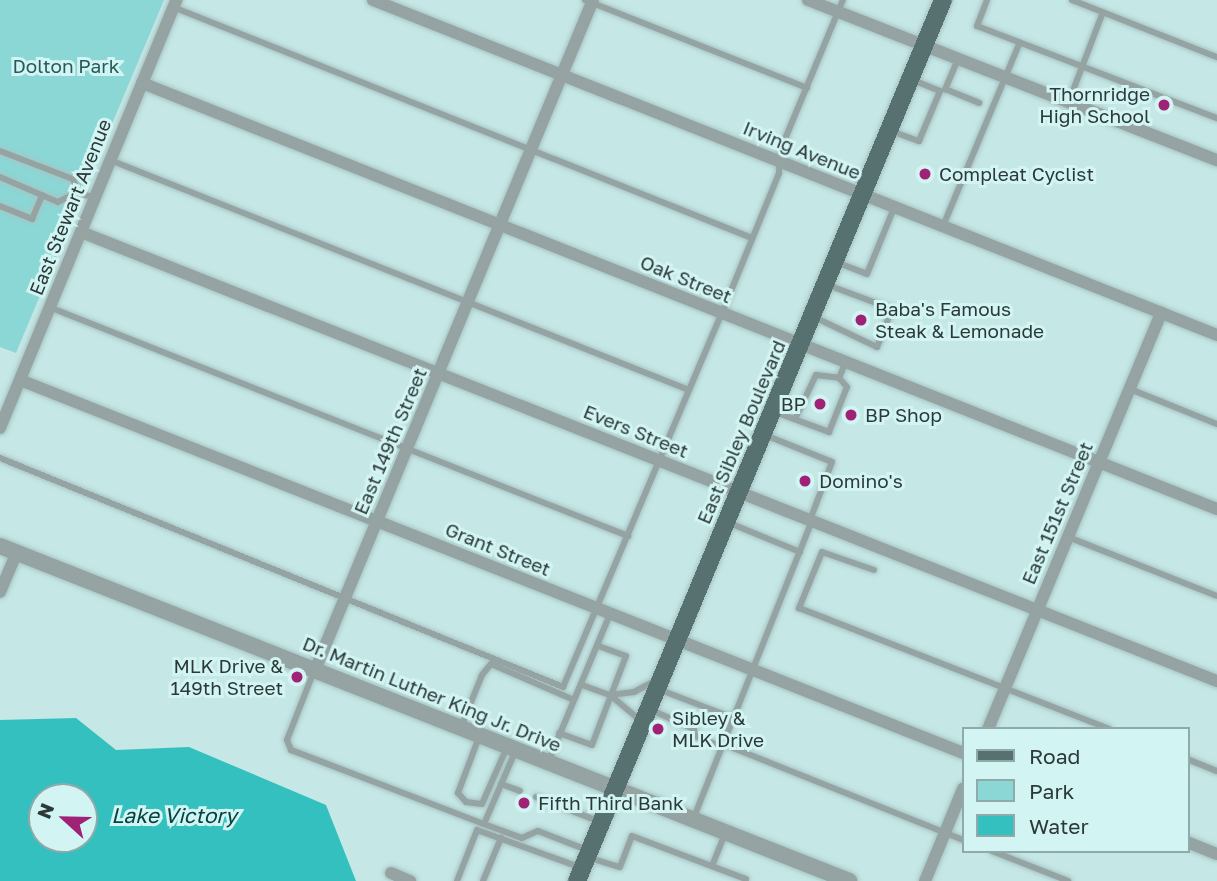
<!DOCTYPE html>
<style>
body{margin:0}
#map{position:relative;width:1217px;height:881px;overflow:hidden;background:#c5e7e6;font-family:"Golos Text",sans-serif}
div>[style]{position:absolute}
.green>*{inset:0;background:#8bd7d6}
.water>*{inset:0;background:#35c0c0}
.roads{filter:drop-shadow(0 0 2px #a6c4c3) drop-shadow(0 0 2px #a6c4c3)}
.service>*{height:6px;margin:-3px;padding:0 3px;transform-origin:3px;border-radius:3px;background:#95a3a2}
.minor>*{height:12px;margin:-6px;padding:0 6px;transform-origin:6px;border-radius:6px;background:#95a3a2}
.tertiary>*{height:16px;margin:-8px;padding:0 8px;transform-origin:8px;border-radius:8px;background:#95a3a2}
.primary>*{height:18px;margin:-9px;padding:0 9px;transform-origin:9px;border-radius:9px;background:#577070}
.dots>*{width:19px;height:19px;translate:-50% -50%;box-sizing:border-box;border:4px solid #d2f4f3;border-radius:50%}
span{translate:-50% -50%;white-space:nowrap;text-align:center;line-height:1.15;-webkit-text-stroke:6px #d2f4f3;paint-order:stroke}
.park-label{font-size:19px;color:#245b5b}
.poi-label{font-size:19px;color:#2c3939}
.right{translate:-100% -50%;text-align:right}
.left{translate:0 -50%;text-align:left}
.street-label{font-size:19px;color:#2c3939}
.water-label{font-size:21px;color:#034343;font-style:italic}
.legend{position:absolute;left:962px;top:727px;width:228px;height:126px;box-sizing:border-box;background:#d2f4f3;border:2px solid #90a9a9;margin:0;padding:9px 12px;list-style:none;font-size:21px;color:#2c3939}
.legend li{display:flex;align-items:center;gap:14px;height:35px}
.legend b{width:35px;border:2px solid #90a9a9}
.north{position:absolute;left:28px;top:783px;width:70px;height:70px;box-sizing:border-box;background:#d2f4f3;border:2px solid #90a9a9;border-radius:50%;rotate:292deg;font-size:19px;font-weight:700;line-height:28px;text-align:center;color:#2c3939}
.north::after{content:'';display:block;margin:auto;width:24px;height:32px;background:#9f2276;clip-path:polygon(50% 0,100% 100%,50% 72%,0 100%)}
</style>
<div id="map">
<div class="green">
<i style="clip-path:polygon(0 0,164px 0,16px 353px,0 347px)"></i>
</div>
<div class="water">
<i style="clip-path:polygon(evenodd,76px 718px,116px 750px,189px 747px,326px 805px,356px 881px,0 881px,0 720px,76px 718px,42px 797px,84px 797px,84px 839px,42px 839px,42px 797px)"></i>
</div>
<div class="roads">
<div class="service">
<i style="left:585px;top:0;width:239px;rotate:21.6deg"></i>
<i style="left:987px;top:0;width:28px;rotate:111deg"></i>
<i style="left:977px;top:26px;width:257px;rotate:21deg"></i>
<i style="left:1072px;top:0;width:156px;rotate:21.5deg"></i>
<i style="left:173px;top:7px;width:623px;rotate:21.75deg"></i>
<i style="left:958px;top:59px;width:33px;rotate:113deg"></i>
<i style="left:945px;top:89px;width:37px;rotate:22deg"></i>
<i style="left:1069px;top:101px;width:95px;rotate:-69.1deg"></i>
<i style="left:891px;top:131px;width:30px;rotate:20deg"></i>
<i style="left:919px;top:141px;width:54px;rotate:-67.2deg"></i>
<i style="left:940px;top:91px;width:31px;rotate:-158deg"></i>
<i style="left:0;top:151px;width:78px;rotate:21deg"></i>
<i style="left:73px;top:179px;width:14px;rotate:69deg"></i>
<i style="left:78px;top:192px;width:17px;rotate:21deg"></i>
<i style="left:110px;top:160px;width:623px;rotate:21.66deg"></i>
<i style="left:0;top:177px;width:63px;rotate:23.3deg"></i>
<i style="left:58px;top:202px;width:22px;rotate:-27deg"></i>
<i style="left:0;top:206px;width:35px;rotate:22deg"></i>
<i style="left:32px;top:219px;width:26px;rotate:-67deg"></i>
<i style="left:943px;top:226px;width:199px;rotate:-67.3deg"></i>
<i style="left:836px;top:262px;width:33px;rotate:21deg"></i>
<i style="left:867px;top:274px;width:71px;rotate:-67.8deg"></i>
<i style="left:49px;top:307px;width:623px;rotate:21.58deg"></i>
<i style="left:814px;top:317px;width:70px;rotate:25.5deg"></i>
<i style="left:877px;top:347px;width:41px;rotate:-68.5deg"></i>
<i style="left:892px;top:309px;width:72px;rotate:-159.5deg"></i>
<i style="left:1130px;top:389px;width:94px;rotate:21.9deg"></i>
<i style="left:775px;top:412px;width:58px;rotate:20.3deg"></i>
<i style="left:829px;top:432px;width:48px;rotate:-68.2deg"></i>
<i style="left:847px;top:387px;width:12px;rotate:-132deg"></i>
<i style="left:839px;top:378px;width:15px;rotate:-67deg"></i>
<i style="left:795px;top:419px;width:49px;rotate:-64.5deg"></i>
<i style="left:816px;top:375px;width:23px;rotate:7deg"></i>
<i style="left:765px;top:435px;width:72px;rotate:21.9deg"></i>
<i style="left:832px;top:462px;width:62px;rotate:110.8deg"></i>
<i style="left:0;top:458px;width:608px;rotate:22.13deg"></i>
<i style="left:563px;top:687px;width:406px;rotate:-67deg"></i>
<i style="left:722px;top:313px;width:151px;rotate:-67.8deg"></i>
<i style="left:779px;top:173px;width:22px;rotate:-87deg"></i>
<i style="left:780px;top:151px;width:164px;rotate:-67.4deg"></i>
<i style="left:727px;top:522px;width:79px;rotate:22.3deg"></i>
<i style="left:1068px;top:537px;width:160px;rotate:21.6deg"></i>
<i style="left:874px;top:570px;width:55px;rotate:-160.9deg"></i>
<i style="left:822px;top:552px;width:61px;rotate:112.3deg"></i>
<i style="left:799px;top:608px;width:333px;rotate:21.3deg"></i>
<i style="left:314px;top:671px;width:74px;rotate:111.4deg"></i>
<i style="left:287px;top:740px;width:11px;rotate:68deg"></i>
<i style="left:291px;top:750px;width:207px;rotate:21deg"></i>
<i style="left:582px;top:685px;width:30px;rotate:20deg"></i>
<i style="left:610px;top:695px;width:39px;rotate:40deg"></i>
<i style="left:658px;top:689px;width:80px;rotate:21.1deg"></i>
<i style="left:610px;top:695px;width:24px;rotate:-7deg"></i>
<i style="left:634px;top:692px;width:24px;rotate:-28deg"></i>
<i style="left:649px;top:709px;width:49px;rotate:24deg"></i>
<i style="left:694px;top:729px;width:7px;rotate:82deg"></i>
<i style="left:695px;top:736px;width:29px;rotate:22deg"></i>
<i style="left:461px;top:727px;width:56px;rotate:-68deg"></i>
<i style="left:482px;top:675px;width:14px;rotate:-51deg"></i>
<i style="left:491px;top:664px;width:88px;rotate:23.4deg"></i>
<i style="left:559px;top:733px;width:35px;rotate:20deg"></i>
<i style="left:592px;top:745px;width:95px;rotate:-69.1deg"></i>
<i style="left:626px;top:656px;width:30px;rotate:-160deg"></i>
<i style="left:479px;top:737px;width:60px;rotate:110.6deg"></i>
<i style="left:458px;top:793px;width:12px;rotate:48deg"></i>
<i style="left:466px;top:802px;width:16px;rotate:7deg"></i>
<i style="left:482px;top:804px;width:62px;rotate:-66.3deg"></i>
<i style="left:723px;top:744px;width:258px;rotate:21.8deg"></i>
<i style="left:515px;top:752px;width:78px;rotate:113.3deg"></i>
<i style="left:484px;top:824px;width:40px;rotate:20.2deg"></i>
<i style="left:522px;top:838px;width:17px;rotate:-24deg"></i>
<i style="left:538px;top:831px;width:53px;rotate:21.2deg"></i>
<i style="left:1187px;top:759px;width:32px;rotate:22deg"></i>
<i style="left:549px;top:760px;width:158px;rotate:-67.3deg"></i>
<i style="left:501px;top:784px;width:20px;rotate:20deg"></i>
<i style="left:536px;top:797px;width:66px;rotate:21.2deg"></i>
<i style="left:694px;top:817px;width:319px;rotate:-68.3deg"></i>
<i style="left:992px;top:851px;width:82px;rotate:21.5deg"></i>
<i style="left:590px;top:858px;width:31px;rotate:17deg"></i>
<i style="left:620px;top:867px;width:33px;rotate:-69deg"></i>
<i style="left:632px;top:836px;width:122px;rotate:20.7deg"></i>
<i style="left:712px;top:866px;width:37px;rotate:-68deg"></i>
<i style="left:457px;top:881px;width:55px;rotate:-68.6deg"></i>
<i style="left:477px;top:830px;width:112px;rotate:19.9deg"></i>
<i style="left:483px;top:881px;width:47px;rotate:-67.3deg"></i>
</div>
<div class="minor">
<i style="left:373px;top:0;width:908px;rotate:21.65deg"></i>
<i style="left:808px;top:0;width:439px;rotate:21.4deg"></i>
<i style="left:142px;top:83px;width:1156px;rotate:21.62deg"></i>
<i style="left:81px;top:232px;width:1222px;rotate:21.57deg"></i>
<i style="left:20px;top:380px;width:1014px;rotate:21.58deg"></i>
<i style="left:0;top:428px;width:463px;rotate:-67.6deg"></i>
<i style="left:0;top:592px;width:43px;rotate:-67deg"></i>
<i style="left:315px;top:670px;width:725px;rotate:-67.47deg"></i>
<i style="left:988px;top:729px;width:451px;rotate:-67.4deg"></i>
<i style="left:1187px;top:842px;width:32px;rotate:22deg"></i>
<i style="left:391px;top:873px;width:21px;rotate:23deg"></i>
<i style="left:925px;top:881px;width:100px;rotate:-67.6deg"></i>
</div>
<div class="tertiary">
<i style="left:0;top:546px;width:913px;rotate:21.53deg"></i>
</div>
<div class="primary">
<i style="left:577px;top:881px;width:954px;rotate:-67.44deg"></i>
</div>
</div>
<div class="dots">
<i style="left:1164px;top:105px;background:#9f2276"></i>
<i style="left:925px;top:174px;background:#9f2276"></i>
<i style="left:861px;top:320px;background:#9f2276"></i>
<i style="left:820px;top:404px;background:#9f2276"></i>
<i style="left:851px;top:415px;background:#9f2276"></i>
<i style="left:805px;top:481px;background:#9f2276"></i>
<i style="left:297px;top:677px;background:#9f2276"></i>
<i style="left:658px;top:729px;background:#9f2276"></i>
<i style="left:524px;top:803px;background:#9f2276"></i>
</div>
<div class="park-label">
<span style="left:66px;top:66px">Dolton Park</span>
</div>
<div class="poi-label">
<span class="right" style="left:1150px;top:105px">Thornridge<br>High School</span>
<span class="left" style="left:939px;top:174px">Compleat Cyclist</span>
<span class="left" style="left:875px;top:320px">Baba's Famous<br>Steak &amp; Lemonade</span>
<span class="right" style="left:806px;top:404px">BP</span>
<span class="left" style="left:865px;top:415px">BP Shop</span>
<span class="left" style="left:819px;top:481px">Domino's</span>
<span class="right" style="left:283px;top:677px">MLK Drive &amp;<br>149th Street</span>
<span class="left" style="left:672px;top:729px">Sibley &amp;<br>MLK Drive</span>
<span class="left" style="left:538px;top:803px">Fifth Third Bank</span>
</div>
<div class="street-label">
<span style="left:802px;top:150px;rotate:22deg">Irving Avenue</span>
<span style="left:70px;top:207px;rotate:-68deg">East Stewart Avenue</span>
<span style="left:686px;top:279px;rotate:22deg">Oak Street</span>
<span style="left:636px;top:431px;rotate:22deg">Evers Street</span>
<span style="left:741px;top:432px;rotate:-67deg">East Sibley Boulevard</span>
<span style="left:390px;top:441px;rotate:-67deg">East 149th Street</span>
<span style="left:1057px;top:513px;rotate:-67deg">East 151st Street</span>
<span style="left:498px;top:549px;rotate:22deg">Grant Street</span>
<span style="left:432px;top:694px;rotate:22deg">Dr. Martin Luther King Jr. Drive</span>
</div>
<div class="water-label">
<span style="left:174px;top:815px">Lake Victory</span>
</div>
<ul class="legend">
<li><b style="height:9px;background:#577070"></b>Road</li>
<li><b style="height:19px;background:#8bd7d6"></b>Park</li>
<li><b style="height:19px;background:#35c0c0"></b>Water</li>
</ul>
<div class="north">N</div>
</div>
